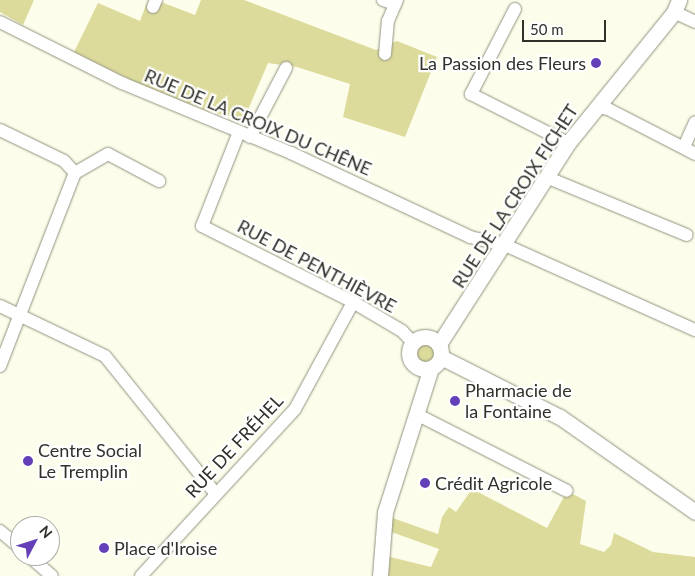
<!DOCTYPE html>
<meta charset="utf-8">
<style>
body{margin:0}
#map{position:relative;width:695px;height:576px;overflow:hidden;background:#fdfdeb;font-family:Lato,sans-serif}
div>[style]{position:absolute}
.green>*{inset:0;background:#dcdb9b}
.round{border-radius:50%}
.roads{filter:drop-shadow(0 0 1px #929281) drop-shadow(0 0 1px #929281)}
.minor>*{height:12px;margin:-6px;padding:0 6px;transform-origin:6px;border-radius:6px;background:#fff}
.tertiary>*{height:15px;margin:-7.5px;padding:0 7.5px;transform-origin:7.5px;border-radius:7.5px;background:#fff}
.tertiary>.ring{margin:-7.5px;padding:0;box-sizing:content-box;background:none;border:15px solid #fff;border-radius:50%}
.dots>*{width:14px;height:14px;translate:-50% -50%;box-sizing:border-box;border:2px solid #fff;border-radius:50%}
span{translate:-50% -50%;white-space:nowrap;text-align:center;line-height:1.15;-webkit-text-stroke:4.5px #fff;paint-order:stroke}
.poi-label{font-size:18px;color:#31312a}
.right{translate:-100% -50%;text-align:right}
.left{translate:0 -50%;text-align:left}
.street-label{font-size:18px;color:#31312a}
.north{position:absolute;left:10px;top:516px;width:50px;height:50px;box-sizing:border-box;background:#fff;border:1px solid #adadaa;border-radius:50%;rotate:50deg;font-size:14px;font-weight:700;line-height:20px;text-align:center;color:#31312a}
.north::after{content:'';display:block;margin:auto;width:18px;height:22px;background:#6440b8;clip-path:polygon(50% 0,100% 100%,50% 72%,0 100%)}
.scale{position:absolute;left:522px;top:20px;width:84px;height:22px;box-sizing:border-box;border:2px solid #31312a;border-top:0;padding-left:6px;font-size:15px;line-height:18px;white-space:nowrap;color:#31312a;-webkit-text-stroke:4px #fff;paint-order:stroke}
</style>
<div id="map">
<div class="green">
<i style="clip-path:polygon(0 0,34px 0,23px 25px,0 12px)"></i>
<i style="clip-path:polygon(201px 0,244px 0,376px 50px,397px 41px,437px 57px,405px 137px,343px 117px,350px 84px,297px 67px,268px 63px,244px 119px,210px 112px,137px 83px,74px 52px,98px 3px,140px 21px,146px 5px,161px 2px,195px 15px)"></i>
<i class="round" style="left:414px;top:342px;width:22px;height:22px"></i>
<i style="clip-path:polygon(472px 489px,547px 528px,567px 491px,586px 501px,580px 544px,604px 552px,611px 545px,614px 533px,653px 552px,695px 557px,695px 576px,380px 576px,382px 555px,431px 567px,439px 549px,383px 529px,384px 515px,438px 534px,442px 517px,449px 507px,456px 512px)"></i>
</div>
<div class="roads">
<div class="minor">
<i style="left:383px;top:0;width:13px;rotate:18deg"></i>
<i style="left:153px;top:7px;width:8px;rotate:-67deg"></i>
<i style="left:515px;top:9px;width:96px;rotate:117.4deg"></i>
<i style="left:471px;top:94px;width:109px;rotate:26.8deg"></i>
<i style="left:674px;top:12px;width:23px;rotate:25deg"></i>
<i style="left:0;top:22px;width:136px;rotate:26.6deg"></i>
<i style="left:122px;top:83px;width:183px;rotate:22.5deg"></i>
<i style="left:291px;top:153px;width:198px;rotate:25.1deg"></i>
<i style="left:470px;top:237px;width:36px;rotate:13deg"></i>
<i style="left:505px;top:245px;width:208px;rotate:24.1deg"></i>
<i style="left:385px;top:54px;width:33px;rotate:-85deg"></i>
<i style="left:388px;top:21px;width:23px;rotate:-67deg"></i>
<i style="left:597px;top:107px;width:11px;rotate:10deg"></i>
<i style="left:608px;top:109px;width:98px;rotate:27.3deg"></i>
<i style="left:0;top:130px;width:71px;rotate:25.8deg"></i>
<i style="left:64px;top:161px;width:16px;rotate:47deg"></i>
<i style="left:75px;top:173px;width:38px;rotate:-30deg"></i>
<i style="left:108px;top:154px;width:58px;rotate:27.9deg"></i>
<i style="left:239px;top:132px;width:101px;rotate:111.5deg"></i>
<i style="left:202px;top:226px;width:169px;rotate:26.7deg"></i>
<i style="left:353px;top:302px;width:57px;rotate:30.6deg"></i>
<i style="left:402px;top:331px;width:16px;rotate:47deg"></i>
<i style="left:250px;top:137px;width:78px;rotate:-62.4deg"></i>
<i style="left:684px;top:147px;width:27px;rotate:-66deg"></i>
<i style="left:546px;top:177px;width:152px;rotate:22.4deg"></i>
<i style="left:0;top:306px;width:116px;rotate:25.5deg"></i>
<i style="left:105px;top:356px;width:177px;rotate:51.2deg"></i>
<i style="left:0;top:366px;width:207px;rotate:-68.8deg"></i>
<i style="left:416px;top:414px;width:169px;rotate:27deg"></i>
<i style="left:0;top:531px;width:26px;rotate:40deg"></i>
<i style="left:29px;top:556px;width:30px;rotate:41deg"></i>
<i style="left:141px;top:576px;width:227px;rotate:-47.3deg"></i>
<i style="left:295px;top:409px;width:122px;rotate:-61.5deg"></i>
</div>
<div class="tertiary">
<i class="ring" style="left:409px;top:337px;width:17px;height:17px"></i>
<i style="left:439px;top:344px;width:239px;rotate:-57.3deg"></i>
<i style="left:568px;top:143px;width:169px;rotate:-51deg"></i>
<i style="left:674px;top:12px;width:13px;rotate:-67deg"></i>
<i style="left:441px;top:357px;width:133px;rotate:26.8deg"></i>
<i style="left:560px;top:417px;width:165px;rotate:35.1deg"></i>
<i style="left:380px;top:576px;width:64px;rotate:-85.5deg"></i>
<i style="left:385px;top:512px;width:151px;rotate:-72.3deg"></i>
</div>
</div>
<div class="dots">
<i style="left:596px;top:63px;background:#6440b8"></i>
<i style="left:455px;top:401px;background:#6440b8"></i>
<i style="left:28px;top:461px;background:#6440b8"></i>
<i style="left:425px;top:483px;background:#6440b8"></i>
<i style="left:104px;top:548px;background:#6440b8"></i>
</div>
<div class="poi-label">
<span class="right" style="left:586px;top:63px">La Passion des Fleurs</span>
<span class="left" style="left:465px;top:401px">Pharmacie de<br>la Fontaine</span>
<span class="left" style="left:38px;top:461px">Centre Social<br>Le Tremplin</span>
<span class="left" style="left:435px;top:483px">Crédit Agricole</span>
<span class="left" style="left:114px;top:548px">Place d'Iroise</span>
</div>
<div class="street-label">
<span style="left:258px;top:122px;rotate:23deg">RUE DE LA CROIX DU CHÊNE</span>
<span style="left:515px;top:196px;rotate:-57deg">RUE DE LA CROIX FICHET</span>
<span style="left:317px;top:266px;rotate:28deg">RUE DE PENTHIÈVRE</span>
<span style="left:234px;top:446px;rotate:-47deg">RUE DE FRÉHEL</span>
</div>
<div class="north">N</div>
<div class="scale">50 m</div>
</div>
